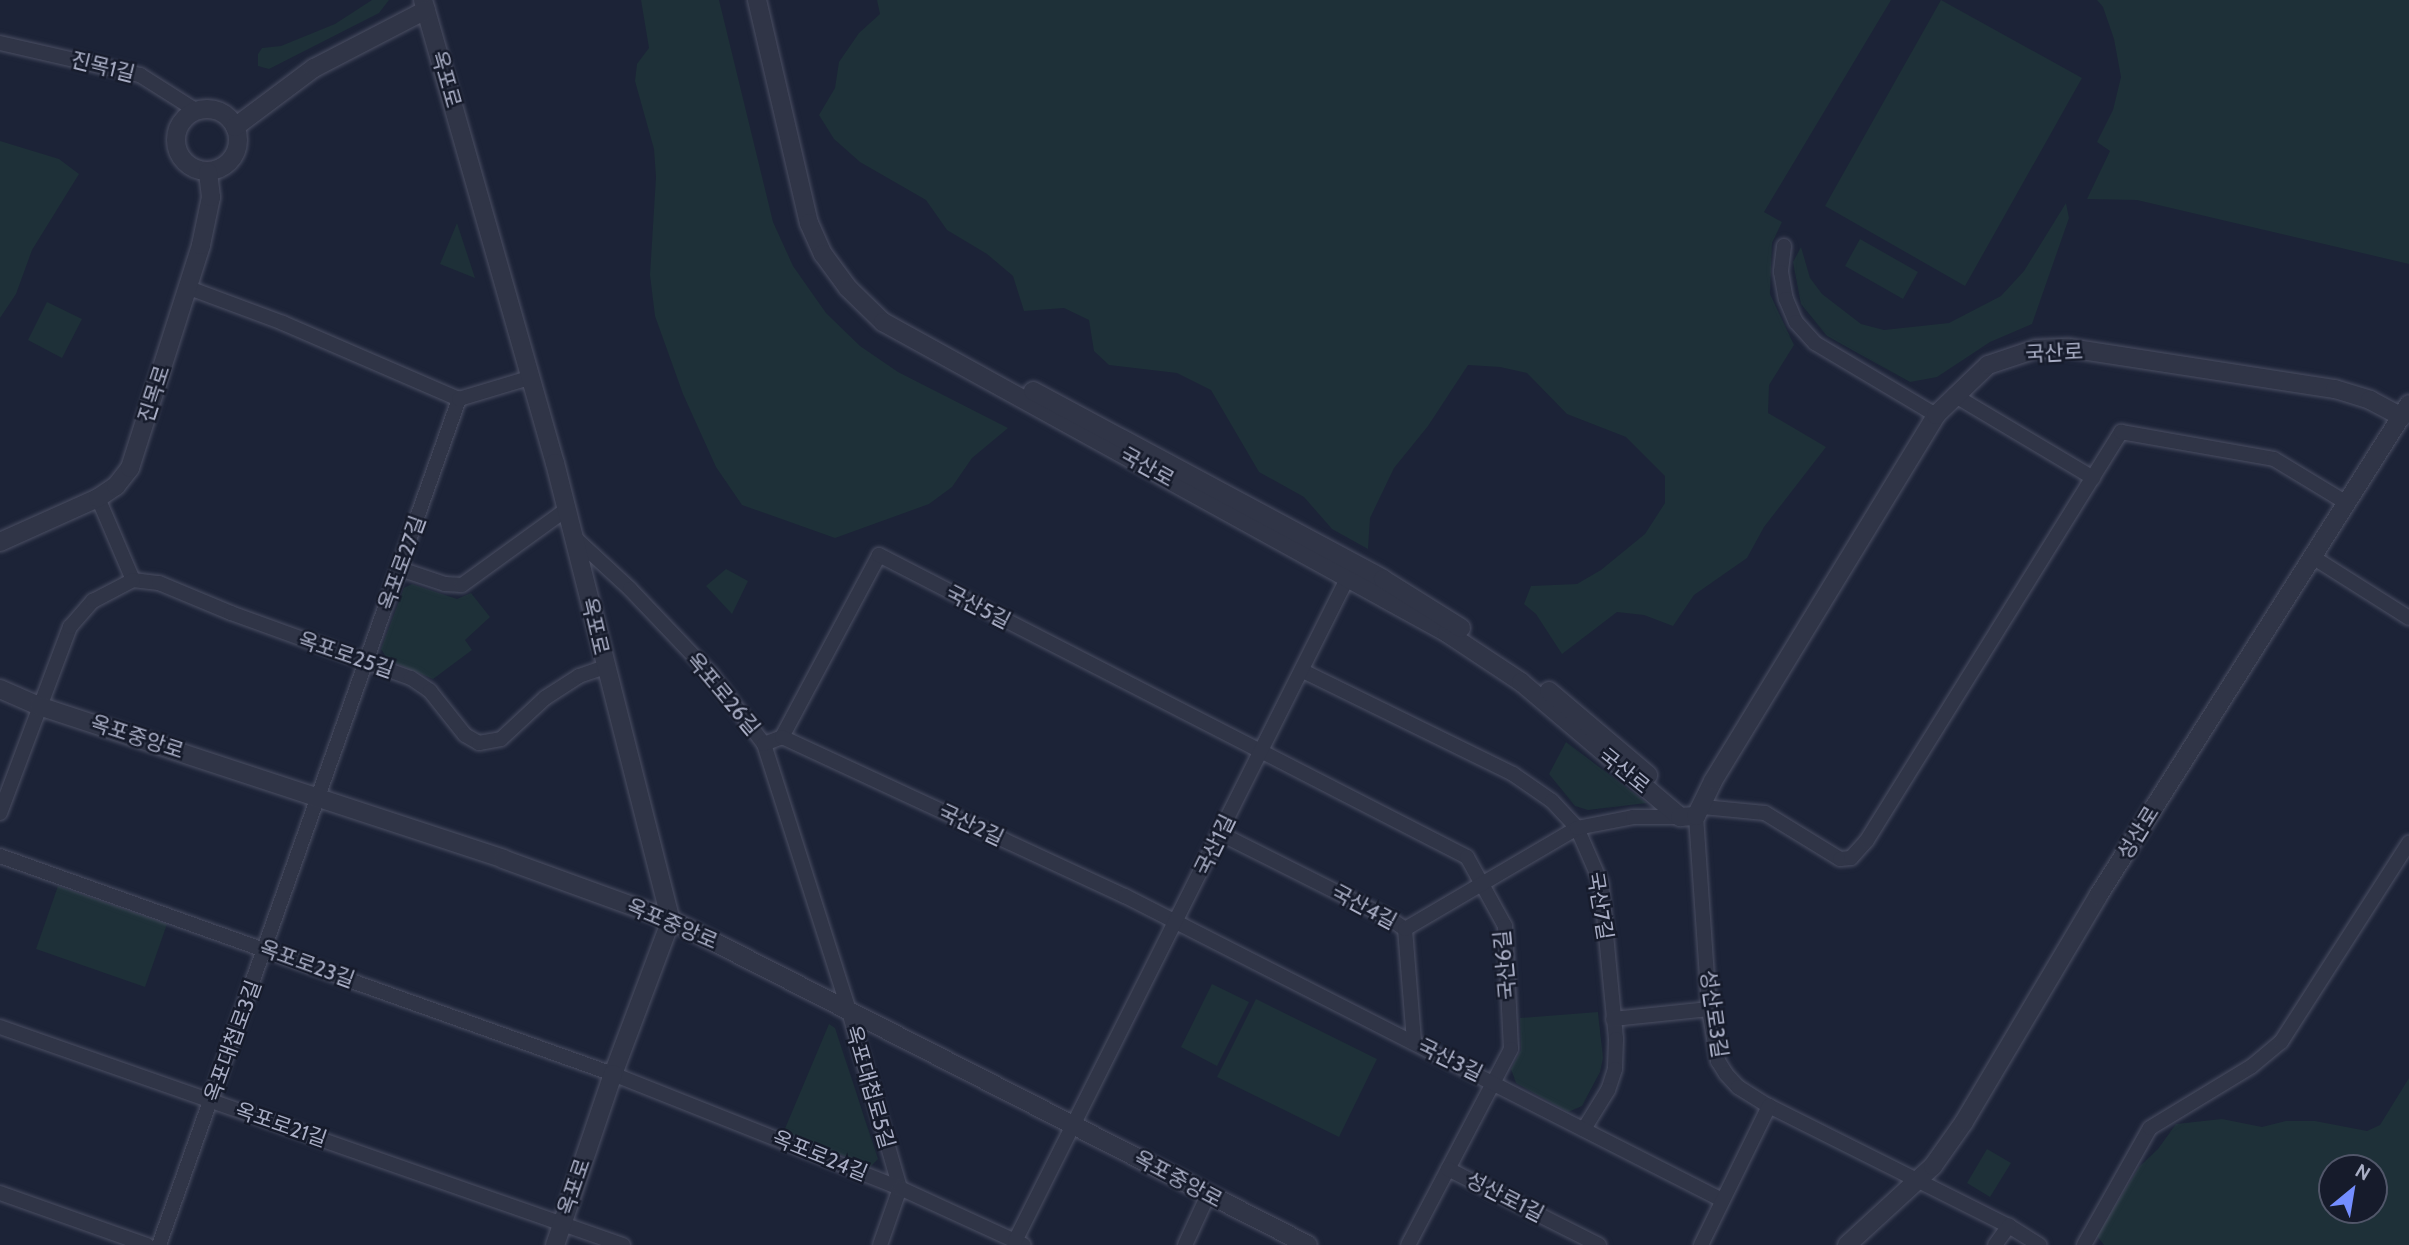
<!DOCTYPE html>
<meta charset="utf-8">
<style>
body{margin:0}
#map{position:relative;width:2409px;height:1245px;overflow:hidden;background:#1c2337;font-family:Cabin,"Noto Sans KR",sans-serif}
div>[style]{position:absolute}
.green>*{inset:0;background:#1e3038}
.roads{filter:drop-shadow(0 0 2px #4b4f63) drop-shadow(0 0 2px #4b4f63)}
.minor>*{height:14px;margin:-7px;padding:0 7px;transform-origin:7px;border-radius:7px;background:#303547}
.tertiary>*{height:18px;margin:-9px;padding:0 9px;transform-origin:9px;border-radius:9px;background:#303547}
.tertiary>.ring{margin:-9px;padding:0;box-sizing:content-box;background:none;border:18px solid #303547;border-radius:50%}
span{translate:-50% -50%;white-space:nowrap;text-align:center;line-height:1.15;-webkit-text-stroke:5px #161b2b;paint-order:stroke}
.street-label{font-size:21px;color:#a9aec5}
.north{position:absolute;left:2318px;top:1154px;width:70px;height:70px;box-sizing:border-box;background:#161b2b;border:2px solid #515669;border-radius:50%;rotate:30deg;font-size:19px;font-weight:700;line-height:28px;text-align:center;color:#a9aec5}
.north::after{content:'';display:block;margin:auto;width:24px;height:32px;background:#748eff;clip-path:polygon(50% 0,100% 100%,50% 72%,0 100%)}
</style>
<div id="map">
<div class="green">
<i style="clip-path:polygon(372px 0,389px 0,379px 13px,269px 69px,258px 66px,258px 54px,262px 48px,281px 46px,335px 24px)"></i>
<i style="clip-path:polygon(641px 0,719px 0,773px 222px,793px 266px,826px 313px,860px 346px,898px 372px,1008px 428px,972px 458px,952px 487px,929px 504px,835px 538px,742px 505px,716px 467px,683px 394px,655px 316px,650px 275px,656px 177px,654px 149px,635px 81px,637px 64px,649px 48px)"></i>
<i style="clip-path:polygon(877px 0,1891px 0,1764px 212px,1782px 222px,1772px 243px,1770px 294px,1794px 345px,1769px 385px,1768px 413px,1826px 447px,1764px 527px,1747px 558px,1694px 595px,1673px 626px,1644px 615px,1617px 612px,1562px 654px,1536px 614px,1524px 604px,1531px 586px,1577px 584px,1601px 570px,1645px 534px,1665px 503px,1665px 476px,1626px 437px,1567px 414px,1527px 373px,1500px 367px,1468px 365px,1428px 426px,1394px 468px,1370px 518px,1368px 549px,1332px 529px,1304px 497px,1259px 472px,1211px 390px,1177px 373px,1109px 365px,1094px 351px,1089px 320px,1064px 308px,1024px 311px,1013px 276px,987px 254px,947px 230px,926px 200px,860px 162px,834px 139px,819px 115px,835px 88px,839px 62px,859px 33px,880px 14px)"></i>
<i style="clip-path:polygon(1941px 0,2082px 78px,1965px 286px,1825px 206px)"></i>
<i style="clip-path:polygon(2097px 0,2409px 0,2409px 264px,2137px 200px,2087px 199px,2110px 151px,2097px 142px,2113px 110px,2121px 77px,2114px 39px,2103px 7px)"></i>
<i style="clip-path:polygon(0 141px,59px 159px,79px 174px,32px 250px,16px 294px,0 318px)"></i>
<i style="clip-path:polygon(2066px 203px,2069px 218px,2032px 324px,1990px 342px,1937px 377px,1910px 382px,1827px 336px,1801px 304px,1793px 262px,1801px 247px,1810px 278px,1822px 294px,1861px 324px,1884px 330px,1949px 323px,2001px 296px,2024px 271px)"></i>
<i style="clip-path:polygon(457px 223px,475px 278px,440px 264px)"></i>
<i style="clip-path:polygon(1860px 239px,1918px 272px,1903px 299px,1845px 266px)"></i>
<i style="clip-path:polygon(47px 302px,82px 319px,62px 358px,28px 340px)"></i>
<i style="clip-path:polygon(726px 569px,748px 581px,732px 614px,706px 586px)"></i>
<i style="clip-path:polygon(412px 584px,457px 599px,471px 593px,490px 617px,465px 640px,472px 650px,433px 679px,388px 660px,381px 649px,404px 588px)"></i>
<i style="clip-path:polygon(1566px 742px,1647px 803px,1588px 810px,1575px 806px,1549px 774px)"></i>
<i style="clip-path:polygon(58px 886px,167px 924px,145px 987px,36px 949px)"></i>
<i style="clip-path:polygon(1212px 984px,1249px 1002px,1217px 1066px,1181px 1047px)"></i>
<i style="clip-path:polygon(1256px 999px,1377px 1059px,1339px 1137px,1217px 1077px)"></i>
<i style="clip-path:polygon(1598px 1012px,1603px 1058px,1600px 1072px,1582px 1106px,1568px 1112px,1516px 1083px,1511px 1069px,1521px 1050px,1520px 1018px)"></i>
<i style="clip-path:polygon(829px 1024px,835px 1028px,878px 1159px,870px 1167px,784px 1131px)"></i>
<i style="clip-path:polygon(evenodd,2409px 1078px,2409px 1245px,2104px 1245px,2097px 1236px,2139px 1167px,2158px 1149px,2176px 1124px,2222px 1119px,2262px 1127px,2286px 1121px,2315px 1121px,2367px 1131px,2380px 1125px,2409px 1078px,2374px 1168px,2374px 1210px,2332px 1210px,2332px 1168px,2374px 1168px)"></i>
<i style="clip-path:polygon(1987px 1149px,2011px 1163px,1990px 1197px,1967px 1183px)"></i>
</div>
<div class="roads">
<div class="minor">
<i style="left:0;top:43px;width:144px;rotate:12.9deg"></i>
<i style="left:140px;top:75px;width:67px;rotate:32.3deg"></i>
<i style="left:1784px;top:246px;width:26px;rotate:97deg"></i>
<i style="left:1781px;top:272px;width:27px;rotate:80deg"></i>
<i style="left:1786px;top:299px;width:25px;rotate:67deg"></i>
<i style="left:1796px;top:322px;width:28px;rotate:48deg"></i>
<i style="left:1815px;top:343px;width:141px;rotate:30.8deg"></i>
<i style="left:189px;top:288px;width:100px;rotate:20.4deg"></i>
<i style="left:283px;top:323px;width:192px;rotate:23.4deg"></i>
<i style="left:1954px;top:395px;width:162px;rotate:30.8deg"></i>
<i style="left:98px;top:498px;width:89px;rotate:66.9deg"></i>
<i style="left:133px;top:580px;width:26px;rotate:7deg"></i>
<i style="left:159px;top:583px;width:78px;rotate:22.6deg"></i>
<i style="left:231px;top:613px;width:191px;rotate:19.9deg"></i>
<i style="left:411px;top:678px;width:23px;rotate:34deg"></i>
<i style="left:430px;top:691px;width:56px;rotate:51.5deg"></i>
<i style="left:465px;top:735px;width:16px;rotate:30deg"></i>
<i style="left:479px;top:743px;width:22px;rotate:-10deg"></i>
<i style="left:501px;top:739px;width:60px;rotate:-43deg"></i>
<i style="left:545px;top:698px;width:40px;rotate:-32.9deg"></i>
<i style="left:579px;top:676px;width:28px;rotate:-19deg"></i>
<i style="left:575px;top:538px;width:75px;rotate:42.8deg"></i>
<i style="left:630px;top:589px;width:117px;rotate:46.4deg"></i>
<i style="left:711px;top:674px;width:88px;rotate:52.9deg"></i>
<i style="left:764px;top:744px;width:277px;rotate:72.3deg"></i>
<i style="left:848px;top:1008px;width:187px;rotate:73.9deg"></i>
<i style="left:900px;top:1188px;width:60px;rotate:109.3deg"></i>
<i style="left:2311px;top:556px;width:116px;rotate:32.3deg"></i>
<i style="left:400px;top:569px;width:47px;rotate:18.4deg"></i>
<i style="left:445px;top:584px;width:17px;rotate:3deg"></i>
<i style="left:462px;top:585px;width:130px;rotate:-35.9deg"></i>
<i style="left:1303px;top:671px;width:234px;rotate:26.1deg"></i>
<i style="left:1513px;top:774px;width:47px;rotate:34.7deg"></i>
<i style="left:1552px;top:801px;width:37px;rotate:47deg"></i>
<i style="left:1577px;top:828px;width:60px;rotate:66.4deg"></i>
<i style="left:1601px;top:883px;width:157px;rotate:84.5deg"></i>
<i style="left:1616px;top:1039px;width:30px;rotate:92deg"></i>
<i style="left:1615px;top:1069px;width:22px;rotate:108deg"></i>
<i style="left:1608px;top:1090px;width:46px;rotate:121.6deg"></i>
<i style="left:782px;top:737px;width:206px;rotate:-61.9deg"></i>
<i style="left:879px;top:555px;width:661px;rotate:27.19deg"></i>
<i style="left:1467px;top:857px;width:79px;rotate:61.2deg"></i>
<i style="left:1505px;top:926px;width:123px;rotate:87.2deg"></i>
<i style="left:1511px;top:1049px;width:221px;rotate:117.7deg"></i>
<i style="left:764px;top:744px;width:19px;rotate:-21deg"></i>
<i style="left:782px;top:737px;width:378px;rotate:24.9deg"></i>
<i style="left:1125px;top:896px;width:670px;rotate:26.99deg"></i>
<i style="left:1703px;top:807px;width:62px;rotate:5.5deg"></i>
<i style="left:1765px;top:813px;width:88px;rotate:31.5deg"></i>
<i style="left:1840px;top:859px;width:11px;rotate:-5deg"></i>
<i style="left:1851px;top:858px;width:24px;rotate:-48deg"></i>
<i style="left:1867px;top:840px;width:481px;rotate:-58.1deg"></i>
<i style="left:2121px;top:432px;width:155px;rotate:10deg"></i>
<i style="left:2274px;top:459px;width:83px;rotate:31.2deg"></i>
<i style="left:0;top:813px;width:199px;rotate:-69.4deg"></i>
<i style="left:70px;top:627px;width:35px;rotate:-49deg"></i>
<i style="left:93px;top:601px;width:45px;rotate:-27.7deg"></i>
<i style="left:1696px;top:816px;width:193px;rotate:86.1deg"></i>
<i style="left:1709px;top:1009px;width:53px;rotate:80.2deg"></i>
<i style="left:1718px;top:1061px;width:15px;rotate:58deg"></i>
<i style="left:1726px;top:1074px;width:18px;rotate:47deg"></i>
<i style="left:1738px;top:1087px;width:36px;rotate:32deg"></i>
<i style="left:1769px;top:1106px;width:268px;rotate:26.6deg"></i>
<i style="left:2009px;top:1226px;width:36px;rotate:32deg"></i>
<i style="left:1221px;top:834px;width:191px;rotate:26.7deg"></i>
<i style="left:1392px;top:920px;width:16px;rotate:35deg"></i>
<i style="left:1405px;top:929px;width:113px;rotate:85.4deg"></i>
<i style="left:0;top:856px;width:651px;rotate:19.58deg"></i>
<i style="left:613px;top:1074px;width:309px;rotate:21.7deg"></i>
<i style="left:900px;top:1188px;width:136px;rotate:24.7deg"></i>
<i style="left:1405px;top:929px;width:199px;rotate:-30.4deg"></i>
<i style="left:1577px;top:828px;width:57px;rotate:-11.1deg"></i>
<i style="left:1633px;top:817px;width:47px"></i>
<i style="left:1613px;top:1019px;width:97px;rotate:-5.9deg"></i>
<i style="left:0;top:1027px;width:660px;rotate:19.29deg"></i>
<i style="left:1448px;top:1169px;width:169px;rotate:26.7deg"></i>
<i style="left:0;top:1193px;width:156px;rotate:19.5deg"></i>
<i style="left:1015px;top:1241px;width:750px;rotate:-63.37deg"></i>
<i style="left:159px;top:1245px;width:898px;rotate:-70.47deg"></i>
<i style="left:459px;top:399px;width:73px;rotate:-16.7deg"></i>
<i style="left:1185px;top:1245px;width:55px;rotate:-65.3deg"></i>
<i style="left:1701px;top:1245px;width:155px;rotate:-63.9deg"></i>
<i style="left:1995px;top:1245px;width:24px;rotate:-54deg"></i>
<i style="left:2084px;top:1245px;width:134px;rotate:-60.6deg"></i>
<i style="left:2150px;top:1128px;width:119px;rotate:-31.3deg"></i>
<i style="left:2252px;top:1066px;width:38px;rotate:-40deg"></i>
<i style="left:2281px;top:1042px;width:237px;rotate:-57.3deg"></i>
</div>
<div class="tertiary">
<i style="left:423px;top:0;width:481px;rotate:74.1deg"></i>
<i style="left:555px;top:463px;width:471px;rotate:75.8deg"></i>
<i style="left:671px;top:920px;width:165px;rotate:110.6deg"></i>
<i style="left:613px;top:1074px;width:181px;rotate:108.7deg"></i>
<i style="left:757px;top:0;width:229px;rotate:76.9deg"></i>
<i style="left:809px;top:223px;width:34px;rotate:66deg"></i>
<i style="left:823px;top:254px;width:42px;rotate:53.7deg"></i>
<i style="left:848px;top:288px;width:49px;rotate:44.2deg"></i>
<i style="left:883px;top:322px;width:644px;rotate:28.87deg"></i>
<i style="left:1447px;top:633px;width:89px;rotate:33.5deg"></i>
<i style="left:1521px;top:682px;width:209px;rotate:40.3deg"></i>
<i style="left:1680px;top:817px;width:16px;rotate:-4deg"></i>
<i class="ring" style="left:176px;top:109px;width:44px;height:44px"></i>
<i style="left:235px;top:127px;width:99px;rotate:-36.8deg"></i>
<i style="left:314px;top:68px;width:126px;rotate:-27.4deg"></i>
<i style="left:1033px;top:391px;width:397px;rotate:28.2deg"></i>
<i style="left:1383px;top:579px;width:92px;rotate:32.1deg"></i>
<i style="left:0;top:542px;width:107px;rotate:-24.2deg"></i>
<i style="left:98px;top:498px;width:22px;rotate:-34deg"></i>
<i style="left:116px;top:486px;width:23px;rotate:-52deg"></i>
<i style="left:130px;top:468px;width:234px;rotate:-72.3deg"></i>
<i style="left:201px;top:245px;width:49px;rotate:-78.2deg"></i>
<i style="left:211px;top:197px;width:25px;rotate:-97deg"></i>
<i style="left:0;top:689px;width:43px;rotate:23.6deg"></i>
<i style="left:39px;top:706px;width:489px;rotate:18.2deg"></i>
<i style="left:503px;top:859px;width:179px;rotate:20deg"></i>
<i style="left:671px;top:920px;width:715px;rotate:27.03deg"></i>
<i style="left:1549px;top:691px;width:130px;rotate:40.3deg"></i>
<i style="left:1696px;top:816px;width:39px;rotate:-64deg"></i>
<i style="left:1713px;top:781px;width:429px;rotate:-58.6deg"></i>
<i style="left:1936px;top:415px;width:72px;rotate:-43.9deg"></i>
<i style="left:1988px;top:365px;width:51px;rotate:-18.4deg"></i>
<i style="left:2036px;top:349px;width:33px;rotate:-2deg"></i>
<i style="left:2069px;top:348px;width:269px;rotate:8.8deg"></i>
<i style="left:2335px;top:389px;width:37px;rotate:17deg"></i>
<i style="left:2370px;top:400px;width:36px;rotate:28deg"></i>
<i style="left:1847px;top:1245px;width:117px;rotate:-42.6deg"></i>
<i style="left:1933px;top:1166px;width:54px;rotate:-54.8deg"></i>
<i style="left:1964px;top:1122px;width:263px;rotate:-59.3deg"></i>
<i style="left:2098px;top:896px;width:582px;rotate:-57.7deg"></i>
</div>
</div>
<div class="street-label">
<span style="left:103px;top:67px;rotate:14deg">진목1길</span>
<span style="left:446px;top:79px;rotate:74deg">옥포로</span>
<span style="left:2054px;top:353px;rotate:-3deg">국산로</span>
<span style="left:154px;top:394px;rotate:-72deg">진목로</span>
<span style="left:1147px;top:467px;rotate:29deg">국산로</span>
<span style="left:402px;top:563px;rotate:-70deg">옥포로27길</span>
<span style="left:978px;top:607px;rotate:27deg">국산5길</span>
<span style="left:595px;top:626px;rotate:77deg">옥포로</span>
<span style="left:346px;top:655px;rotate:19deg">옥포로25길</span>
<span style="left:723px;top:694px;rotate:50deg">옥포로26길</span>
<span style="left:137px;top:737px;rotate:18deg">옥포중앙로</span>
<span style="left:1624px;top:771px;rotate:39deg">국산로</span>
<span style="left:971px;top:825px;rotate:25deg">국산2길</span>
<span style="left:2138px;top:833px;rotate:-58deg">성산로</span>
<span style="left:1215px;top:845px;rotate:-64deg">국산1길</span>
<span style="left:1600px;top:906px;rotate:81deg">국산7길</span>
<span style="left:1364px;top:907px;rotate:28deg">국산4길</span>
<span style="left:672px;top:924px;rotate:23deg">옥포중앙로</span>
<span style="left:307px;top:964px;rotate:20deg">옥포로23길</span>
<span style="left:1505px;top:965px;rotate:-95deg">국산6길</span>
<span style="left:1714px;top:1014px;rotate:82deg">성산로3길</span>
<span style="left:233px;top:1041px;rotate:-70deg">옥포대첩로3길</span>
<span style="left:1450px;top:1060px;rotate:26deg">국산3길</span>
<span style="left:870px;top:1087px;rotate:74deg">옥포대첩로5길</span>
<span style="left:281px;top:1125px;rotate:19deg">옥포로21길</span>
<span style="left:820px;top:1156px;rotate:22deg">옥포로24길</span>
<span style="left:1178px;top:1179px;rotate:28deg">옥포중앙로</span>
<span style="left:574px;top:1187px;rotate:-71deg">옥포로</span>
<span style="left:1505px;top:1197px;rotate:27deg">성산로1길</span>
</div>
<div class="north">N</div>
</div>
